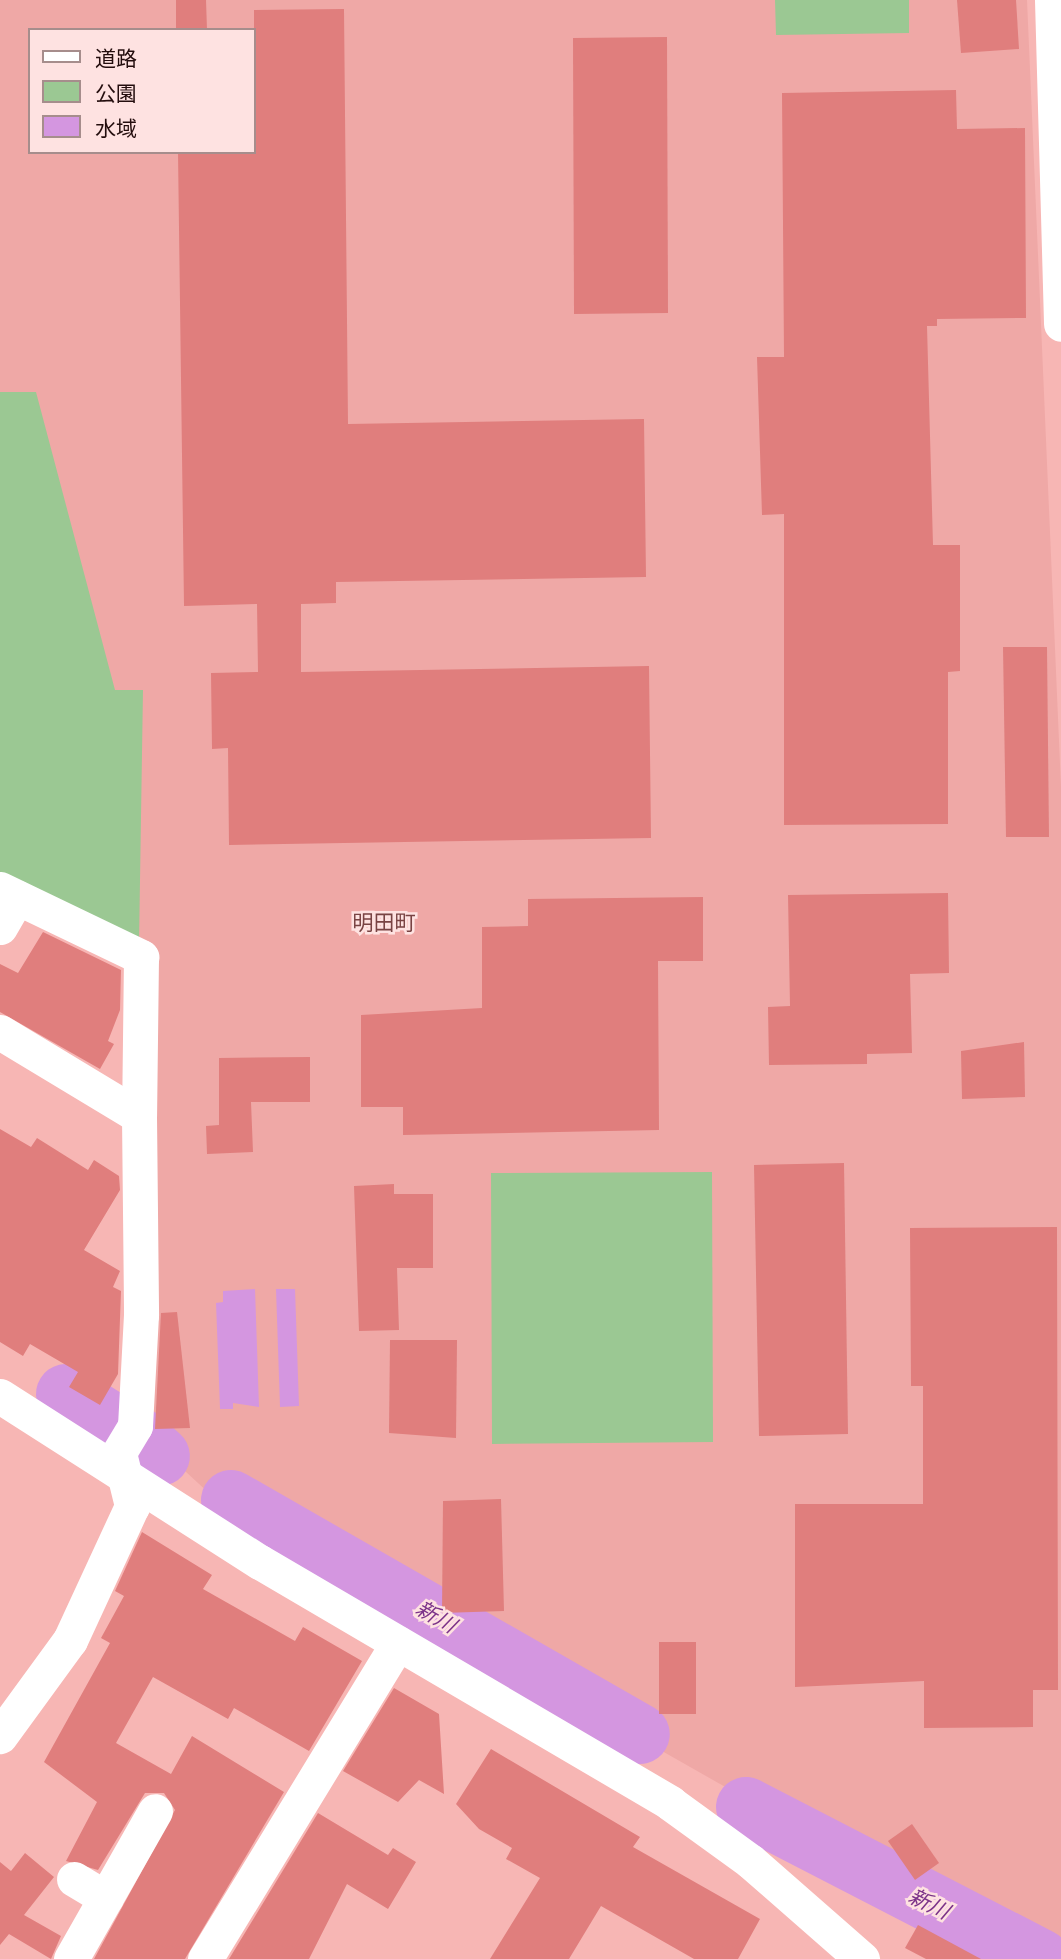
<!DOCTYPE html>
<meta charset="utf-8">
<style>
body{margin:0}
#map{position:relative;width:1061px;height:1959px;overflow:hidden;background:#f7b6b4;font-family:"PT Sans Narrow","Noto Sans JP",sans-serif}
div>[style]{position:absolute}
.built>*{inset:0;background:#efa8a6}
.green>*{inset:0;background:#9bc893}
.water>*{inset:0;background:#d496e0}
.river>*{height:60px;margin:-30px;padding:0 30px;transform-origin:30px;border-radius:30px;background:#d496e0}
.building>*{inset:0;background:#e07e7d}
.minor>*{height:35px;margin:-17.5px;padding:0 17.5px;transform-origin:17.5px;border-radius:17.5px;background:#fff}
span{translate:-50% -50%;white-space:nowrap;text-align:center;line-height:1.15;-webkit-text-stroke:5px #fee2e1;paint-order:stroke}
.neighbourhood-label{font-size:21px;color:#794343}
.water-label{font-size:21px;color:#7c3389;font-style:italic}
.legend{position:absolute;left:28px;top:28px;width:228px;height:126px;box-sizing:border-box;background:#fee2e1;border:2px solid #a68d8c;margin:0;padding:9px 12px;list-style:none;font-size:21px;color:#230d0d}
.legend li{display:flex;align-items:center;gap:14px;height:35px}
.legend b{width:35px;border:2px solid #a68d8c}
</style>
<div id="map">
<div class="built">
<i style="clip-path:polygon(evenodd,0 0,1027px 0,1061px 787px,1061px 1959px,750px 1801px,211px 1495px,147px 1436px,150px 950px,0 878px,0 0,30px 30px,254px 30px,254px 152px,30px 152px,30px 30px)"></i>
</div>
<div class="green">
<i style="clip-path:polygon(775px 0,909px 0,909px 33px,776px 35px)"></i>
<i style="clip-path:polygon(0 392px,36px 392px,115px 690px,143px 690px,139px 945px,0 878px)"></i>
<i style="clip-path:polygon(712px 1172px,713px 1442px,492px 1444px,491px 1173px)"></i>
</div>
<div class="water">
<i style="clip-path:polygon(255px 1289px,259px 1407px,233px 1403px,233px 1409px,220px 1409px,216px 1303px,223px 1302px,223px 1291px)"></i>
<i style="clip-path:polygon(276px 1289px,295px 1289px,299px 1406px,280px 1407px)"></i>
</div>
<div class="river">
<i style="left:66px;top:1394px;width:62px;rotate:31.9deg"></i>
<i style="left:138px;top:1437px;width:29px;rotate:41deg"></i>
<i style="left:231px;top:1500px;width:471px;rotate:29.8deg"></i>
<i style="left:746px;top:1807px;width:331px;rotate:27.3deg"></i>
</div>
<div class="building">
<i style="clip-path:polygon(176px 0,206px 0,207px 30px,176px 30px)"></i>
<i style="clip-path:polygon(957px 0,1016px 0,1019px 49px,961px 53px)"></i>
<i style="clip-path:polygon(344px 9px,348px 424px,644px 419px,646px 577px,336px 582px,336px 603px,301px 604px,301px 672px,649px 666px,651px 838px,229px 845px,228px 748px,212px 749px,211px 673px,258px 672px,257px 604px,184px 606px,178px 152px,254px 152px,254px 10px)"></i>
<i style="clip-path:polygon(667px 37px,668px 313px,574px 314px,573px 38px)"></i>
<i style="clip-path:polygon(956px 90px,957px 129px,1025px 128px,1026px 318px,937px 319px,937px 326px,927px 326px,933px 545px,960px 545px,960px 671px,948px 672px,948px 824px,784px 825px,784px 514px,762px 515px,757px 357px,784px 357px,782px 93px)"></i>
<i style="clip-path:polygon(1003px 647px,1047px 647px,1049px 837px,1006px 837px)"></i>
<i style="clip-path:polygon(948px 893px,949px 973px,910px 974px,912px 1053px,867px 1054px,867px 1064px,769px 1065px,768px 1007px,790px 1006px,788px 895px)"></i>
<i style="clip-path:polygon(703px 897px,703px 961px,658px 961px,659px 1130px,403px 1135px,403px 1107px,361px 1107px,361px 1015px,482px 1008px,482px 927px,528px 926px,528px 899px)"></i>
<i style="clip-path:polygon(43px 932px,121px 970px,120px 1010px,108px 1041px,114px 1044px,100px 1069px,0 1012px,0 964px,18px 973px)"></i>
<i style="clip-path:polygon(1024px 1042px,1025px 1097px,962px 1099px,961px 1051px)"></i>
<i style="clip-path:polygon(310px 1057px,310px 1102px,251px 1102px,253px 1152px,207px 1154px,206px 1126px,219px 1125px,219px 1058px)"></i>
<i style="clip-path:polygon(0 1129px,31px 1147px,37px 1138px,88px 1170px,94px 1160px,119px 1176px,120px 1190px,84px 1250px,120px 1271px,113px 1287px,121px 1291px,118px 1374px,100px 1405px,69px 1387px,78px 1372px,30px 1344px,23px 1356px,0 1342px)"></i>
<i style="clip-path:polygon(844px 1163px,848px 1434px,759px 1436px,754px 1165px)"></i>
<i style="clip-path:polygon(394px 1184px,394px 1194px,433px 1194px,433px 1268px,397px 1268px,399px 1330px,359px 1331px,354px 1186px)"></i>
<i style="clip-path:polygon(1057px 1227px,1058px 1690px,1033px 1690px,1033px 1727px,924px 1728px,924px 1681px,795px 1687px,795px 1504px,923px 1504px,923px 1386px,911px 1386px,910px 1228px)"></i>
<i style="clip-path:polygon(177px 1312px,190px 1428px,155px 1429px,161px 1313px)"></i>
<i style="clip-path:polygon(390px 1340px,457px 1340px,456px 1438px,389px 1433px)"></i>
<i style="clip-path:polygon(501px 1499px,504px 1611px,442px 1613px,443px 1501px)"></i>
<i style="clip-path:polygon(142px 1532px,212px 1575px,203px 1589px,295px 1641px,303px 1627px,362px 1661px,309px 1751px,234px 1708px,228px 1719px,153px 1677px,116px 1743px,171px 1774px,192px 1736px,284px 1792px,185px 1959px,94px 1959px,175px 1810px,164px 1793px,145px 1793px,98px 1870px,66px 1861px,97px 1802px,44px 1762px,110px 1643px,101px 1638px,124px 1596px,115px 1591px)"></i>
<i style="clip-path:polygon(659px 1642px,696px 1642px,696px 1714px,659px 1714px)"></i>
<i style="clip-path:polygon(394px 1688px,439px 1714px,444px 1794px,419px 1780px,398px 1802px,343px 1771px)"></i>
<i style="clip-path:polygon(491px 1749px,640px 1837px,633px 1847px,760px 1919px,738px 1959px,694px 1959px,601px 1906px,569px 1959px,490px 1959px,540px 1878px,506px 1859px,512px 1848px,479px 1829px,456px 1804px)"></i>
<i style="clip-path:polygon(318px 1813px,388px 1855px,393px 1848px,416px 1862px,388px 1909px,347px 1884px,309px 1959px,229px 1959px)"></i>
<i style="clip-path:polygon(912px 1824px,939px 1863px,915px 1880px,888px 1841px)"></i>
<i style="clip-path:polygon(25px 1853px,54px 1877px,24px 1915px,61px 1936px,51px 1959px,9px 1934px,0 1945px,0 1862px,11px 1871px)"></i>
<i style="clip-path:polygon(918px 1925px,981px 1959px,926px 1959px,905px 1948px)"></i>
</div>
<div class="minor">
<i style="left:1052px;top:0;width:324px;rotate:88.4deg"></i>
<i style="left:0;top:889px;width:157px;rotate:25.7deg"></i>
<i style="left:141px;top:957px;width:159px;rotate:90.7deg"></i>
<i style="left:0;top:927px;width:34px;rotate:-60deg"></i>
<i style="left:0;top:1032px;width:162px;rotate:31.1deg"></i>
<i style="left:139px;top:1116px;width:199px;rotate:89.4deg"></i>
<i style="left:141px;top:1315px;width:111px;rotate:93.1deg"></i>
<i style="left:135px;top:1426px;width:31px;rotate:121deg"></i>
<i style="left:119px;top:1453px;width:55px;rotate:76.2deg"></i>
<i style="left:132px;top:1506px;width:148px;rotate:114.8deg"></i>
<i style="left:70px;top:1640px;width:119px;rotate:126.1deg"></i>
<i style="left:0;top:1396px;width:308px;rotate:32.6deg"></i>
<i style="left:260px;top:1562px;width:476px;rotate:30.4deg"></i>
<i style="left:670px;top:1803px;width:99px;rotate:35.9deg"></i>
<i style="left:750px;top:1861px;width:149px;rotate:41.2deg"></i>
<i style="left:74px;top:1879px;width:37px;rotate:31deg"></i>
<i style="left:71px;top:1959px;width:170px;rotate:-60.4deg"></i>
<i style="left:205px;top:1959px;width:370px;rotate:-58.6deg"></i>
</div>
<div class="neighbourhood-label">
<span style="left:384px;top:923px">明田町</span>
</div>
<div class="water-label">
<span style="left:436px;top:1617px;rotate:30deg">新川</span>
<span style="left:929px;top:1904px;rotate:26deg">新川</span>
</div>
<ul class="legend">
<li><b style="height:9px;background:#fff"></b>道路</li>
<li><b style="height:19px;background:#9bc893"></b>公園</li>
<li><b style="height:19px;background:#d496e0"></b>水域</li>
</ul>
</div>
